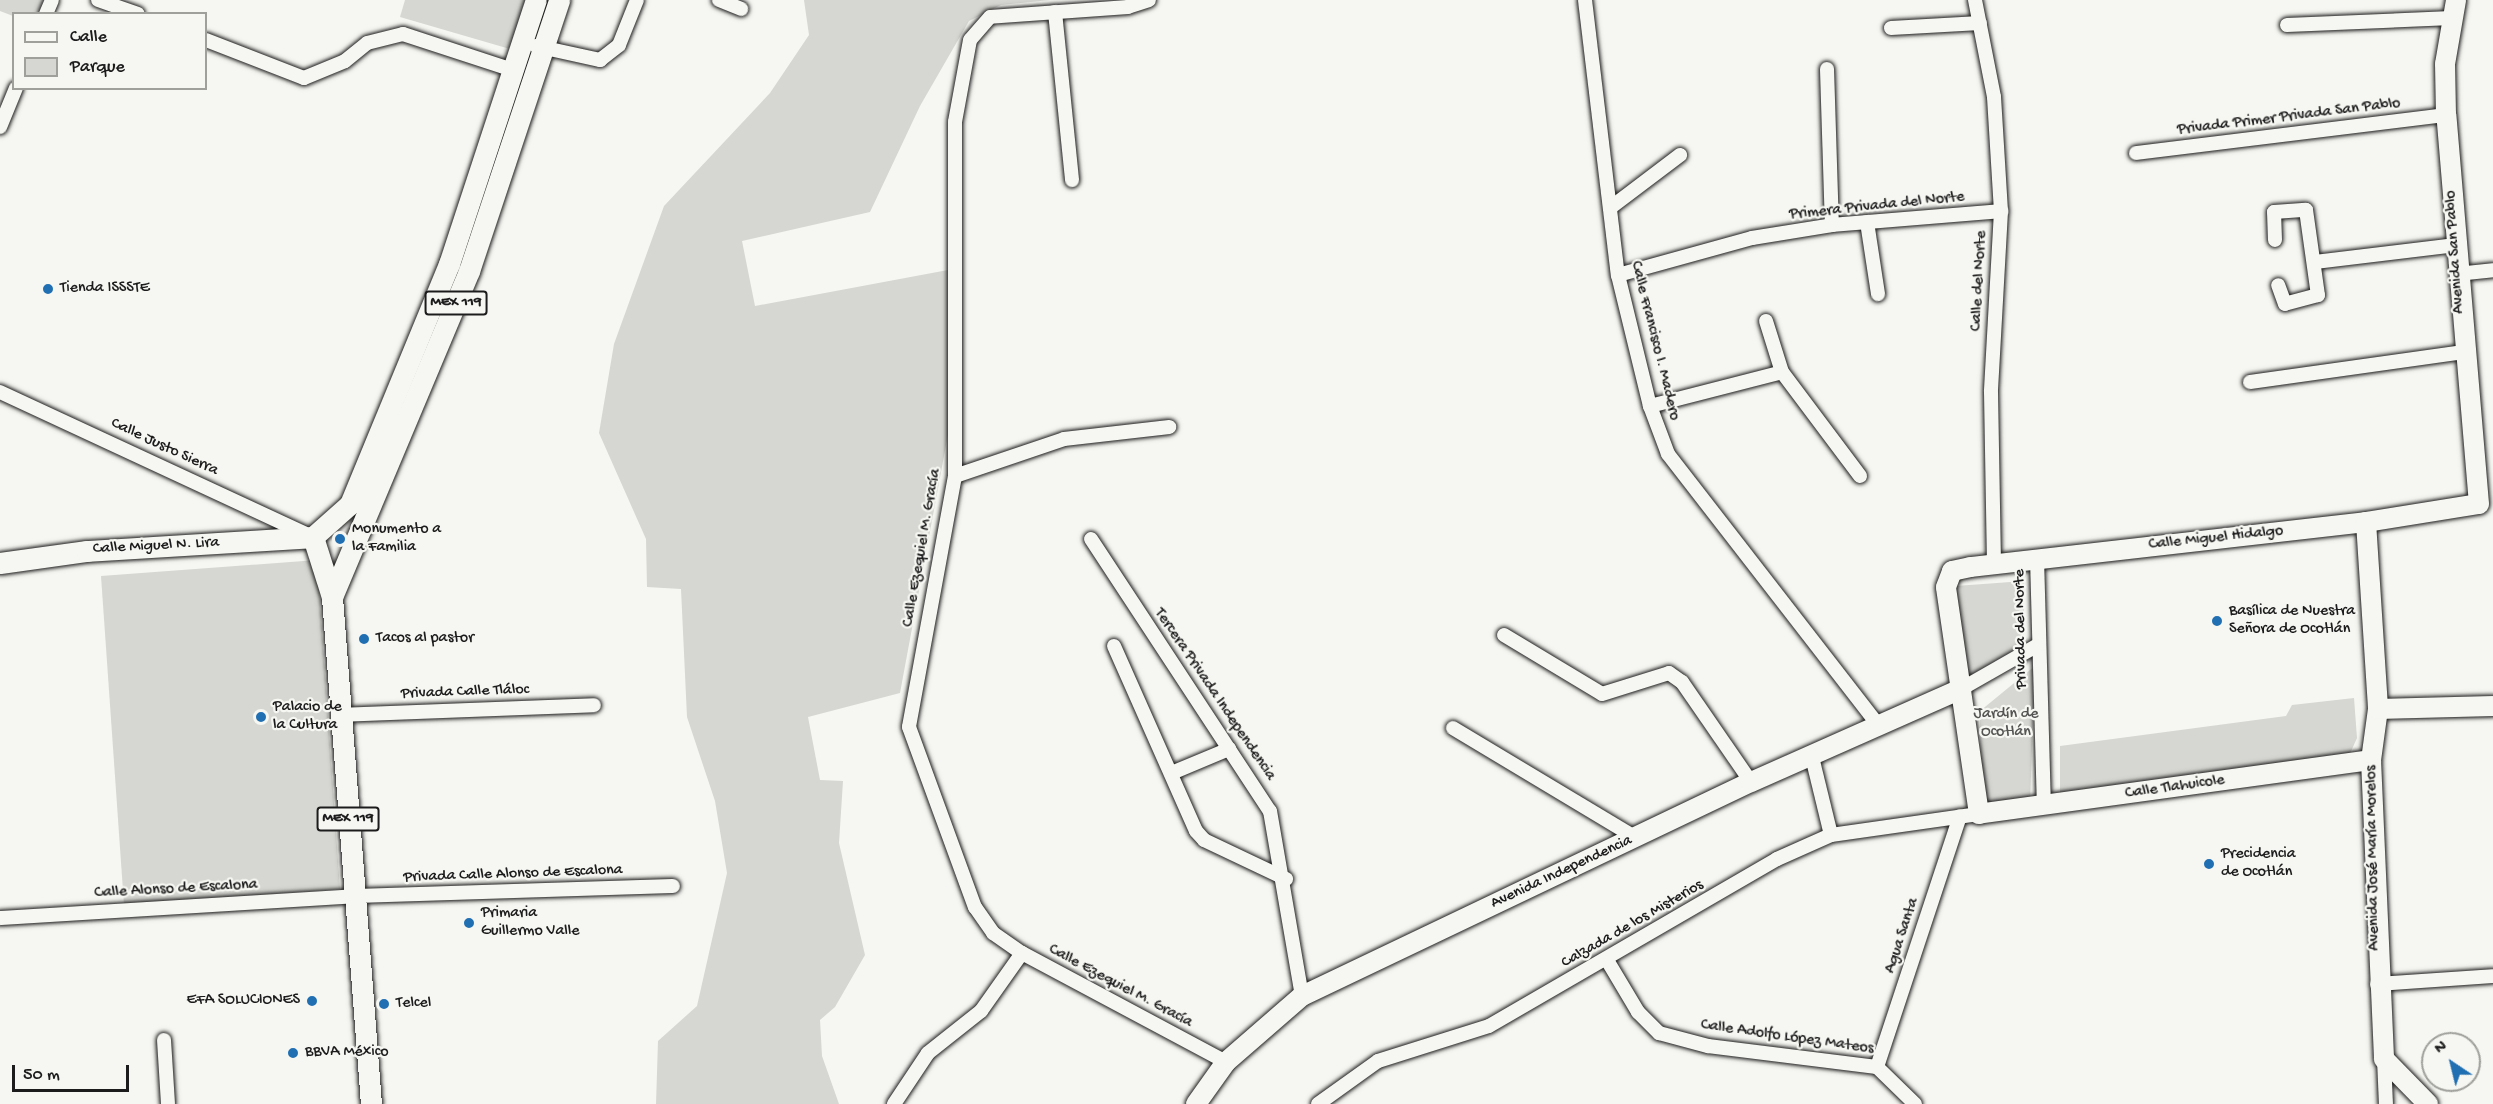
<!DOCTYPE html>
<meta charset="utf-8">
<style>
body{margin:0}
#map{position:relative;width:2493px;height:1104px;overflow:hidden;background:#f6f6f2;font-family:"Gochi Hand",sans-serif}
div>[style]{position:absolute}
.green>*{inset:0;background:#d6d6d2}
.roads{filter:drop-shadow(0 0 2px #1c1c1c) drop-shadow(0 0 2px #1c1c1c)}
.street>*{height:14px;margin:-7px;padding:0 7px;transform-origin:7px;border-radius:7px;background:#f6f6f2}
.secondary>*{height:20px;margin:-10px;padding:0 10px;transform-origin:10px;border-radius:10px;background:#f6f6f2}
.primary>*{height:21px;margin:-10.5px;padding:0 10.5px;transform-origin:10.5px;border-radius:10.5px;background:#f6f6f2}
.dots>*{width:16px;height:16px;translate:-50% -50%;box-sizing:border-box;border:3px solid #f6f6f2;border-radius:50%}
span{translate:-50% -50%;white-space:nowrap;text-align:center;line-height:1.15;-webkit-text-stroke:4.5px #f6f6f2;paint-order:stroke}
.shield-label span{padding:2px 4px;background:#f6f6f2;border:2px solid;border-radius:4px;-webkit-text-stroke-width:0}
.shield-label{font-size:15px;color:#1c1c1c;font-weight:700}
.street-label{font-size:16px;color:#1c1c1c}
.poi-label{font-size:16px;color:#1c1c1c}
.left{translate:0 -50%;text-align:left}
.right{translate:-100% -50%;text-align:right}
.park-label{font-size:16px;color:#545453}
.legend{position:absolute;left:12px;top:12px;width:195px;height:78px;box-sizing:border-box;background:#f6f6f2;border:2px solid #9f9f9c;margin:0;padding:8px 10px;list-style:none;font-size:18px;color:#1c1c1c}
.legend li{display:flex;align-items:center;gap:12px;height:30px}
.legend b{width:30px;border:2px solid #9f9f9c}
.north{position:absolute;left:2421px;top:1032px;width:60px;height:60px;box-sizing:border-box;background:#f6f6f2;border:2px solid #9f9f9c;border-radius:50%;rotate:325deg;font-size:16px;font-weight:700;line-height:24px;text-align:center;color:#1c1c1c}
.north::after{content:'';display:block;margin:auto;width:21px;height:27px;background:#1f6fb2;clip-path:polygon(50% 0,100% 100%,50% 72%,0 100%)}
.scale{position:absolute;left:12px;top:1065px;width:117px;height:27px;box-sizing:border-box;border:3px solid #1c1c1c;border-top:0;padding-left:8px;font-size:18px;line-height:21px;white-space:nowrap;color:#1c1c1c;-webkit-text-stroke:4px #f6f6f2;paint-order:stroke}
</style>
<div id="map">
<div class="green">
<i style="clip-path:polygon(0 0,43px 0,39px 13px,13px 16px,0 11px)"></i>
<i style="clip-path:polygon(405px 0,529px 0,513px 50px,400px 17px)"></i>
<i style="clip-path:polygon(804px 0,1050px 0,1001px 5px,969px 21px,920px 106px,870px 212px,742px 241px,755px 306px,948px 270px,949px 429px,900px 693px,808px 717px,820px 780px,843px 781px,839px 843px,865px 955px,835px 1007px,820px 1020px,822px 1056px,839px 1104px,656px 1104px,658px 1041px,697px 1006px,727px 873px,715px 801px,687px 717px,681px 589px,647px 587px,646px 539px,599px 433px,614px 344px,664px 206px,770px 93px,809px 35px)"></i>
<i style="clip-path:polygon(317px 560px,340px 889px,124px 905px,101px 576px)"></i>
<i style="clip-path:polygon(2024px 581px,2024px 645px,1965px 678px,1956px 586px)"></i>
<i style="clip-path:polygon(2035px 666px,2030px 804px,1981px 813px,1980px 711px)"></i>
<i style="clip-path:polygon(2354px 698px,2357px 738px,2348px 758px,2060px 799px,2060px 746px,2286px 716px,2292px 705px)"></i>
</div>
<div class="roads">
<div class="street">
<i style="left:98px;top:0;width:42px;rotate:19.3deg"></i>
<i style="left:719px;top:0;width:24px;rotate:22deg"></i>
<i style="left:1149px;top:0;width:22px;rotate:162deg"></i>
<i style="left:1128px;top:7px;width:138px;rotate:175.9deg"></i>
<i style="left:990px;top:17px;width:30px;rotate:131deg"></i>
<i style="left:970px;top:40px;width:83px;rotate:100.4deg"></i>
<i style="left:955px;top:122px;width:354px;rotate:90deg"></i>
<i style="left:955px;top:476px;width:255px;rotate:100.4deg"></i>
<i style="left:909px;top:727px;width:192px;rotate:69.9deg"></i>
<i style="left:975px;top:907px;width:32px;rotate:55deg"></i>
<i style="left:993px;top:933px;width:35px;rotate:35deg"></i>
<i style="left:1022px;top:953px;width:231px;rotate:28.1deg"></i>
<i style="left:1585px;top:0;width:277px;rotate:83.2deg"></i>
<i style="left:1618px;top:275px;width:135px;rotate:76.3deg"></i>
<i style="left:1650px;top:406px;width:51px;rotate:69.4deg"></i>
<i style="left:1668px;top:454px;width:344px;rotate:52.2deg"></i>
<i style="left:1975px;top:0;width:99px;rotate:78.9deg"></i>
<i style="left:1994px;top:97px;width:114px;rotate:86.5deg"></i>
<i style="left:2001px;top:211px;width:181px;rotate:93.2deg"></i>
<i style="left:1991px;top:392px;width:174px;rotate:89deg"></i>
<i style="left:1055px;top:12px;width:169px;rotate:84.2deg"></i>
<i style="left:46px;top:14px;width:15px;rotate:-67deg"></i>
<i style="left:2287px;top:25px;width:165px;rotate:-2.4deg"></i>
<i style="left:1891px;top:28px;width:89px;rotate:-3.2deg"></i>
<i style="left:206px;top:40px;width:105px;rotate:21.2deg"></i>
<i style="left:304px;top:78px;width:44px;rotate:-22.5deg"></i>
<i style="left:345px;top:61px;width:28px;rotate:-39deg"></i>
<i style="left:367px;top:43px;width:37px;rotate:-14deg"></i>
<i style="left:403px;top:34px;width:116px;rotate:18.1deg"></i>
<i style="left:536px;top:46px;width:66px;rotate:12.3deg"></i>
<i style="left:600px;top:60px;width:24px;rotate:-38deg"></i>
<i style="left:619px;top:45px;width:48px;rotate:-68.2deg"></i>
<i style="left:1827px;top:69px;width:156px;rotate:88.2deg"></i>
<i style="left:0;top:127px;width:42px;rotate:-67.7deg"></i>
<i style="left:2136px;top:153px;width:312px;rotate:-7deg"></i>
<i style="left:1610px;top:208px;width:88px;rotate:-37.1deg"></i>
<i style="left:1867px;top:222px;width:73px;rotate:81.3deg"></i>
<i style="left:2275px;top:240px;width:28px;rotate:-92deg"></i>
<i style="left:2274px;top:212px;width:32px;rotate:-4deg"></i>
<i style="left:2306px;top:210px;width:86px;rotate:82deg"></i>
<i style="left:2318px;top:295px;width:34px;rotate:165deg"></i>
<i style="left:2285px;top:304px;width:20px;rotate:-110deg"></i>
<i style="left:2315px;top:262px;width:142px;rotate:-6.9deg"></i>
<i style="left:2457px;top:274px;width:36px;rotate:-6deg"></i>
<i style="left:1618px;top:275px;width:139px;rotate:-15.4deg"></i>
<i style="left:1752px;top:238px;width:81px;rotate:-9.2deg"></i>
<i style="left:1832px;top:225px;width:170px;rotate:-4.7deg"></i>
<i style="left:1766px;top:321px;width:53px;rotate:72.6deg"></i>
<i style="left:1782px;top:372px;width:130px;rotate:53.1deg"></i>
<i style="left:2250px;top:382px;width:216px;rotate:-8deg"></i>
<i style="left:0;top:392px;width:340px;rotate:24.9deg"></i>
<i style="left:1650px;top:406px;width:136px;rotate:-14.4deg"></i>
<i style="left:955px;top:476px;width:115px;rotate:-18.7deg"></i>
<i style="left:1064px;top:439px;width:106px;rotate:-6.5deg"></i>
<i style="left:1091px;top:539px;width:326px;rotate:56.7deg"></i>
<i style="left:1270px;top:811px;width:188px;rotate:80.2deg"></i>
<i style="left:2037px;top:558px;width:248px;rotate:88.4deg"></i>
<i style="left:1504px;top:635px;width:114px;rotate:31deg"></i>
<i style="left:1602px;top:694px;width:70px;rotate:-17.4deg"></i>
<i style="left:1669px;top:673px;width:16px;rotate:35deg"></i>
<i style="left:1682px;top:682px;width:121px;rotate:55.4deg"></i>
<i style="left:1114px;top:646px;width:202px;rotate:66.1deg"></i>
<i style="left:1196px;top:831px;width:12px;rotate:48deg"></i>
<i style="left:1204px;top:840px;width:91px;rotate:25.4deg"></i>
<i style="left:1961px;top:689px;width:89px;rotate:-29.7deg"></i>
<i style="left:338px;top:715px;width:256px;rotate:-2.2deg"></i>
<i style="left:1453px;top:728px;width:214px;rotate:31deg"></i>
<i style="left:1812px;top:757px;width:80px;rotate:76.3deg"></i>
<i style="left:1174px;top:772px;width:60px;rotate:-22.7deg"></i>
<i style="left:0;top:918px;width:356px;rotate:-3.5deg"></i>
<i style="left:355px;top:896px;width:318px;rotate:-1.8deg"></i>
<i style="left:1607px;top:960px;width:61px;rotate:59.2deg"></i>
<i style="left:1638px;top:1012px;width:30px;rotate:45deg"></i>
<i style="left:1659px;top:1033px;width:51px;rotate:14.9deg"></i>
<i style="left:1708px;top:1046px;width:170px;rotate:7.1deg"></i>
<i style="left:1877px;top:1067px;width:53px;rotate:44.2deg"></i>
<i style="left:2377px;top:984px;width:116px;rotate:-3.9deg"></i>
<i style="left:164px;top:1040px;width:64px;rotate:86.4deg"></i>
<i style="left:2384px;top:1059px;width:45px;rotate:87.5deg"></i>
<i style="left:1877px;top:1067px;width:264px;rotate:-71.7deg"></i>
<i style="left:894px;top:1104px;width:61px;rotate:-56.3deg"></i>
<i style="left:928px;top:1053px;width:68px;rotate:-38.4deg"></i>
<i style="left:981px;top:1011px;width:71px;rotate:-54.7deg"></i>
<i style="left:1318px;top:1104px;width:74px;rotate:-35.6deg"></i>
<i style="left:1378px;top:1061px;width:116px;rotate:-17.5deg"></i>
<i style="left:1489px;top:1026px;width:333px;rotate:-30.1deg"></i>
<i style="left:1777px;top:859px;width:59px;rotate:-24deg"></i>
<i style="left:1831px;top:835px;width:149px;rotate:-8.1deg"></i>
</div>
<div class="secondary">
<i style="left:2366px;top:522px;width:187px;rotate:86.3deg"></i>
<i style="left:2378px;top:709px;width:51px;rotate:97.8deg"></i>
<i style="left:2371px;top:760px;width:299px;rotate:87.5deg"></i>
<i style="left:2384px;top:1059px;width:63px;rotate:45.6deg"></i>
<i style="left:2378px;top:709px;width:115px;rotate:-1.5deg"></i>
<i style="left:2371px;top:760px;width:396px;rotate:172.2deg"></i>
<i style="left:1979px;top:814px;width:229px;rotate:-98.3deg"></i>
<i style="left:1946px;top:587px;width:17px;rotate:-69deg"></i>
<i style="left:1952px;top:571px;width:19px;rotate:-12deg"></i>
<i style="left:1971px;top:567px;width:398px;rotate:-6.5deg"></i>
<i style="left:2366px;top:522px;width:114px;rotate:-9.1deg"></i>
<i style="left:2479px;top:504px;width:390px;rotate:-94.8deg"></i>
<i style="left:2446px;top:115px;width:51px;rotate:-91.1deg"></i>
<i style="left:2445px;top:64px;width:65px;rotate:-80.2deg"></i>
<i style="left:1196px;top:1104px;width:52px;rotate:-54.5deg"></i>
<i style="left:1226px;top:1062px;width:101px;rotate:-41deg"></i>
<i style="left:1302px;top:996px;width:497px;rotate:-25.5deg"></i>
<i style="left:1751px;top:782px;width:230px;rotate:-23.9deg"></i>
</div>
<div class="primary">
<i style="left:313px;top:537px;width:50px;rotate:-41.7deg"></i>
<i style="left:350px;top:504px;width:260px;rotate:-67.6deg"></i>
<i style="left:449px;top:264px;width:278px;rotate:-71.8deg"></i>
<i style="left:313px;top:537px;width:63px;rotate:72.4deg"></i>
<i style="left:332px;top:597px;width:508px;rotate:85.6deg"></i>
<i style="left:0;top:563px;width:88px;rotate:-7.9deg"></i>
<i style="left:87px;top:551px;width:226px;rotate:-3.5deg"></i>
<i style="left:332px;top:597px;width:354px;rotate:-67.2deg"></i>
<i style="left:469px;top:271px;width:286px;rotate:-71.6deg"></i>
</div>
</div>
<div class="dots">
<i style="left:48px;top:289px;background:#1f6fb2"></i>
<i style="left:340px;top:539px;background:#1f6fb2"></i>
<i style="left:2217px;top:621px;background:#1f6fb2"></i>
<i style="left:364px;top:639px;background:#1f6fb2"></i>
<i style="left:261px;top:717px;background:#1f6fb2"></i>
<i style="left:2209px;top:864px;background:#1f6fb2"></i>
<i style="left:469px;top:923px;background:#1f6fb2"></i>
<i style="left:312px;top:1001px;background:#1f6fb2"></i>
<i style="left:384px;top:1004px;background:#1f6fb2"></i>
<i style="left:293px;top:1053px;background:#1f6fb2"></i>
</div>
<div class="shield-label">
<span style="left:456px;top:303px">MEX 119</span>
<span style="left:348px;top:819px">MEX 119</span>
</div>
<div class="street-label">
<span style="left:2289px;top:118px;rotate:-7deg">Privada Primer Privada San Pablo</span>
<span style="left:1877px;top:207px;rotate:-6deg">Primera Privada del Norte</span>
<span style="left:2456px;top:252px;rotate:-94deg">Avenida San Pablo</span>
<span style="left:1980px;top:281px;rotate:-87deg">Calle del Norte</span>
<span style="left:1654px;top:341px;rotate:76deg">Calle Francisco I. Madero</span>
<span style="left:164px;top:448px;rotate:25deg">Calle Justo Sierra</span>
<span style="left:2216px;top:539px;rotate:-6deg">Calle Miguel Hidalgo</span>
<span style="left:156px;top:547px;rotate:-3deg">Calle Miguel N. Lira</span>
<span style="left:923px;top:548px;rotate:-80deg">Calle Ezequiel M. Gracía</span>
<span style="left:2022px;top:629px;rotate:-91deg">Privada del Norte</span>
<span style="left:465px;top:693px;rotate:-2deg">Privada Calle Tláloc</span>
<span style="left:1214px;top:695px;rotate:56deg">Tercera Privada Independencia</span>
<span style="left:2175px;top:788px;rotate:-8deg">Calle Tlahuicole</span>
<span style="left:2374px;top:858px;rotate:-91deg">Avenida José María Morelos</span>
<span style="left:1562px;top:873px;rotate:-25deg">Avenida Independencia</span>
<span style="left:513px;top:875px;rotate:-2deg">Privada Calle Alonso de Escalona</span>
<span style="left:176px;top:890px;rotate:-3deg">Calle Alonso de Escalona</span>
<span style="left:1633px;top:925px;rotate:-30deg">Calzada de los Misterios</span>
<span style="left:1903px;top:936px;rotate:-72deg">Agua Santa</span>
<span style="left:1120px;top:987px;rotate:28deg">Calle Ezequiel M. Gracía</span>
<span style="left:1787px;top:1038px;rotate:8deg">Calle Adolfo López Mateos</span>
</div>
<div class="poi-label">
<span class="left" style="left:60px;top:289px">Tienda ISSSTE</span>
<span class="left" style="left:352px;top:539px">Monumento a<br>la Familia</span>
<span class="left" style="left:2229px;top:621px">Basílica de Nuestra<br>Señora de Ocotlán</span>
<span class="left" style="left:376px;top:639px">Tacos al pastor</span>
<span class="left" style="left:273px;top:717px">Palacio de<br>la Cultura</span>
<span class="left" style="left:2221px;top:864px">Precidencia<br>de Ocotlán</span>
<span class="left" style="left:481px;top:923px">Primaria<br>Guillermo Valle</span>
<span class="right" style="left:300px;top:1001px">EFA SOLUCIONES</span>
<span class="left" style="left:396px;top:1004px">Telcel</span>
<span class="left" style="left:305px;top:1053px">BBVA México</span>
</div>
<div class="park-label">
<span style="left:2006px;top:724px">Jardín de<br>Ocotlán</span>
</div>
<ul class="legend">
<li><b style="height:8px;background:#f6f6f2"></b>Calle</li>
<li><b style="height:16px;background:#d6d6d2"></b>Parque</li>
</ul>
<div class="north">N</div>
<div class="scale">50 m</div>
</div>
